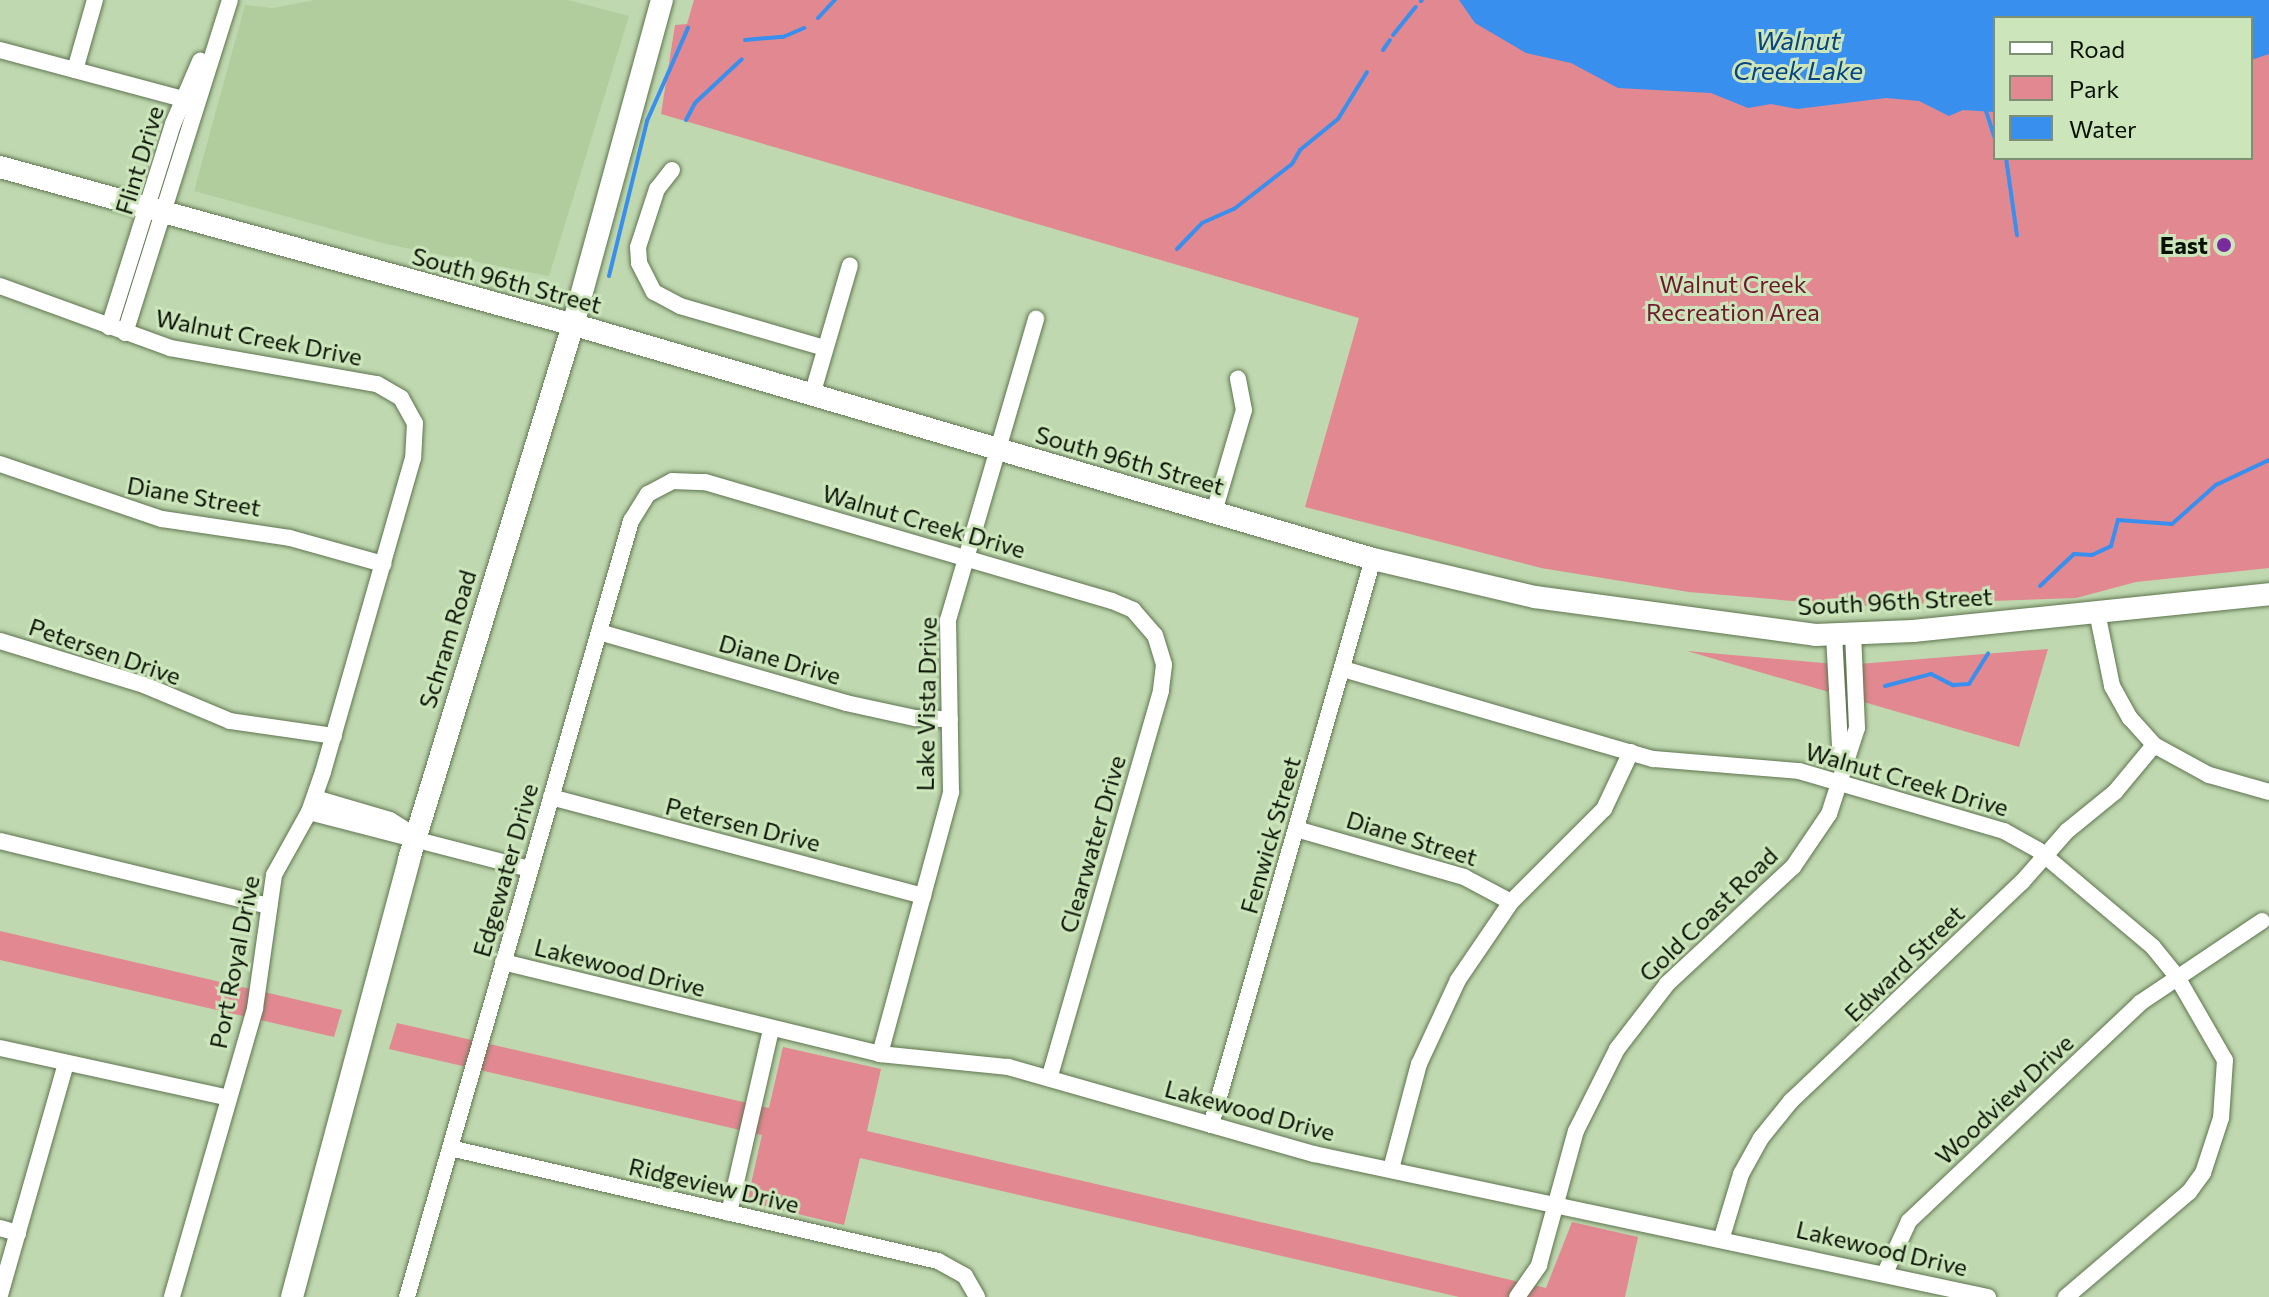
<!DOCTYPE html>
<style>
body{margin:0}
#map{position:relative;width:2269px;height:1297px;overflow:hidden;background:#bfd8af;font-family:Commissioner,sans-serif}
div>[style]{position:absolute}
.built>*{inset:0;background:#b1cd9e}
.green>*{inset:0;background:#e18891}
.water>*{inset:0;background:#388fed}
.stream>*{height:4px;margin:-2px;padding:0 2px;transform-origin:2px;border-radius:2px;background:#388fed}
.roads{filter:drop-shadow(0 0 2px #5f7550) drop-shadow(0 0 2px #5f7550)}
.street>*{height:16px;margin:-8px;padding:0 8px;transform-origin:8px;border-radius:8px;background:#fff}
.secondary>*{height:22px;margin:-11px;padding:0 11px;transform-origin:11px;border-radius:11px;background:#fff}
.dots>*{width:22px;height:22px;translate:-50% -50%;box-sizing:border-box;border:4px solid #cce5bb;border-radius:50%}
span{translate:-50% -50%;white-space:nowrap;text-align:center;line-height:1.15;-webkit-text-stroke:6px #cce5bb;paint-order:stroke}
.street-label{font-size:24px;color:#091104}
.poi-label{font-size:24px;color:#091104;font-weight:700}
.right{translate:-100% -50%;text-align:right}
.park-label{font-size:24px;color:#6e1a2c}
.water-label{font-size:26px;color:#064581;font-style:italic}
.legend{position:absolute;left:1993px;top:16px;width:260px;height:144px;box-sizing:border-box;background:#cce5bb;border:2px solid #7e9072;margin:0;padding:10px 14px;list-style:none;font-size:24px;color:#091104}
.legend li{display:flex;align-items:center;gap:16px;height:40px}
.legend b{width:40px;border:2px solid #7e9072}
</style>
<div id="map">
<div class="built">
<i style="clip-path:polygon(315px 0,568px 0,629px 16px,549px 276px,386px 244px,194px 191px,245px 5px,273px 8px)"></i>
</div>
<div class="green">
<i style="clip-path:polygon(evenodd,694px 0,2269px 0,2269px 568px,2136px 582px,2076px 598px,1851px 606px,1689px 592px,1541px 568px,1305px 507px,1359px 318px,661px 114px,675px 25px,687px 24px,694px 0,1995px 18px,2251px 18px,2251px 158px,1995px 158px,1995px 18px)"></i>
<i style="clip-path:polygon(2048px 649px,2019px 747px,1687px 651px,1846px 665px)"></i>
<i style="clip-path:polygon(0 931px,342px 1010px,334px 1037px,0 960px)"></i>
<i style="clip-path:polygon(397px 1023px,769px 1108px,783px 1047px,881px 1069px,867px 1131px,1546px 1288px,1572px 1222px,1638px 1237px,1625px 1297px,1459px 1297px,860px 1158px,844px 1225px,747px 1202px,762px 1135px,389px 1049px)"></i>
</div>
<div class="water">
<i style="clip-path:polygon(1459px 0,2269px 0,2269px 54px,2251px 60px,2251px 18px,1995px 18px,1995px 112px,1963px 110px,1949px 116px,1919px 101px,1886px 98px,1797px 109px,1771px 104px,1748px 108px,1711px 93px,1618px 88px,1571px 63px,1526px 53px,1475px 23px)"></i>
</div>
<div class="stream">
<i style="left:1421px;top:1px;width:1px;rotate:-45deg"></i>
<i style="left:818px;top:18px;width:25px;rotate:-47deg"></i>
<i style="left:1393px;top:35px;width:36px;rotate:-51deg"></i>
<i style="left:745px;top:40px;width:38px;rotate:-5deg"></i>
<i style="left:783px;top:37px;width:23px;rotate:-23deg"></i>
<i style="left:1383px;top:50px;width:12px;rotate:-55deg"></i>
<i style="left:1986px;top:111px;width:28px;rotate:72deg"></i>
<i style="left:686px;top:120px;width:19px;rotate:-62deg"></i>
<i style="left:695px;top:103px;width:64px;rotate:-43.1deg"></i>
<i style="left:2006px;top:158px;width:78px;rotate:81.9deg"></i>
<i style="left:1177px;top:249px;width:36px;rotate:-46deg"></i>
<i style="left:1202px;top:223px;width:35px;rotate:-24deg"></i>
<i style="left:1234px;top:209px;width:73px;rotate:-37.8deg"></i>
<i style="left:1292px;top:164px;width:16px;rotate:-60deg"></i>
<i style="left:1300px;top:150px;width:49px;rotate:-39.2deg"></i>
<i style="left:1338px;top:119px;width:55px;rotate:-58.3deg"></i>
<i style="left:609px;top:276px;width:160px;rotate:-76.2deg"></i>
<i style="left:647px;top:121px;width:102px;rotate:-66.2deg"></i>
<i style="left:2040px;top:586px;width:47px;rotate:-43.3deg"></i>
<i style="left:2074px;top:554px;width:18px;rotate:3deg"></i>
<i style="left:2092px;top:555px;width:21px;rotate:-25deg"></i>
<i style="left:2111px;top:546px;width:27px;rotate:-75deg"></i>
<i style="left:2118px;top:520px;width:54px;rotate:4.2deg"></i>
<i style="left:2172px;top:524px;width:59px;rotate:-41.6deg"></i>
<i style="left:2216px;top:485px;width:59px;rotate:-25.3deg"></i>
<i style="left:1885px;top:686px;width:48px;rotate:-14.6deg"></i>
<i style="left:1931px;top:674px;width:25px;rotate:27deg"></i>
<i style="left:1953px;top:685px;width:16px;rotate:-4deg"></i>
<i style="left:1969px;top:684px;width:36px;rotate:-58deg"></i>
</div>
<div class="roads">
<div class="street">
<i style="left:0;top:50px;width:198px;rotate:15deg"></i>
<i style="left:75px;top:70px;width:73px;rotate:-74.1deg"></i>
<i style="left:672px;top:170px;width:24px;rotate:128deg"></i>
<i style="left:657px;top:189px;width:61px;rotate:108.1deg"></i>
<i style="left:638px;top:247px;width:16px;rotate:86deg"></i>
<i style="left:639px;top:263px;width:33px;rotate:63deg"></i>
<i style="left:654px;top:292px;width:30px;rotate:28deg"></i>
<i style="left:680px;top:306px;width:151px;rotate:16.2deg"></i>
<i style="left:0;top:286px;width:181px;rotate:20deg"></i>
<i style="left:170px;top:348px;width:210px;rotate:9.9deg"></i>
<i style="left:377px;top:384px;width:28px;rotate:30deg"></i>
<i style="left:401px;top:398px;width:29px;rotate:61deg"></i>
<i style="left:415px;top:423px;width:35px;rotate:93deg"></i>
<i style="left:413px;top:458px;width:327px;rotate:106deg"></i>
<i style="left:323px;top:772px;width:42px;rotate:109.3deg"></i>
<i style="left:309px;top:812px;width:72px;rotate:119.1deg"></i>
<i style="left:274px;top:875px;width:135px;rotate:98.1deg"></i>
<i style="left:255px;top:1009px;width:300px;rotate:106.1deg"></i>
<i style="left:109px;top:327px;width:213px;rotate:-72.5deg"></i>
<i style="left:173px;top:124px;width:69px;rotate:-66.8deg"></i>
<i style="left:125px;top:333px;width:349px;rotate:-72.5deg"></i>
<i style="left:812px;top:395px;width:135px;rotate:-73.7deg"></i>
<i style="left:0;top:464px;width:171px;rotate:18.8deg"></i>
<i style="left:162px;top:519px;width:129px;rotate:8.4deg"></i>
<i style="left:290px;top:538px;width:97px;rotate:15.6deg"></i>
<i style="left:1214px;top:512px;width:106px;rotate:-73.6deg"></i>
<i style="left:1244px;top:410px;width:32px;rotate:-101deg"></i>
<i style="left:2097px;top:612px;width:76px;rotate:78.5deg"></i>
<i style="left:2112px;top:686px;width:37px;rotate:61deg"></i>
<i style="left:2130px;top:718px;width:36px;rotate:48deg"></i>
<i style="left:2154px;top:745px;width:63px;rotate:28.6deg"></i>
<i style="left:2209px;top:775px;width:62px;rotate:15.8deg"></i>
<i style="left:599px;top:632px;width:257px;rotate:16deg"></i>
<i style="left:846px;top:703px;width:71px;rotate:12.3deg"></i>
<i style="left:915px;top:718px;width:35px;rotate:2deg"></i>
<i style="left:1834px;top:635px;width:130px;rotate:86.9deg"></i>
<i style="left:0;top:641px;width:151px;rotate:17deg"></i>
<i style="left:144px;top:685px;width:93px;rotate:22.7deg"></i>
<i style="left:230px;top:721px;width:105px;rotate:8.2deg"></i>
<i style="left:1343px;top:669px;width:323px;rotate:16.2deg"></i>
<i style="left:1653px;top:759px;width:146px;rotate:4.7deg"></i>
<i style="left:1799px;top:771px;width:214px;rotate:16.3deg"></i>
<i style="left:2004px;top:831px;width:39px;rotate:29deg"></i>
<i style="left:2038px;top:850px;width:150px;rotate:40.1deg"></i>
<i style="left:2153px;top:947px;width:38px;rotate:51deg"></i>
<i style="left:2177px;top:977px;width:96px;rotate:60deg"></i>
<i style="left:2225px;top:1060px;width:58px;rotate:93.9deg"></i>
<i style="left:2221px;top:1118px;width:58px;rotate:108.1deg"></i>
<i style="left:2203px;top:1173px;width:24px;rotate:126deg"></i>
<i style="left:2189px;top:1192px;width:162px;rotate:139.5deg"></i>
<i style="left:551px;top:797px;width:385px;rotate:14.9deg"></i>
<i style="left:315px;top:798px;width:78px;rotate:16.3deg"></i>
<i style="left:390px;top:820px;width:25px;rotate:32deg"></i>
<i style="left:309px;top:812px;width:228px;rotate:14.5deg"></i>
<i style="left:1296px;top:829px;width:175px;rotate:15.9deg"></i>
<i style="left:1464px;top:877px;width:53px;rotate:28deg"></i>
<i style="left:0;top:841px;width:277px;rotate:13.6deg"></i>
<i style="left:503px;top:962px;width:388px;rotate:13.7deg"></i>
<i style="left:880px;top:1054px;width:129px;rotate:5.8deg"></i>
<i style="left:1008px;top:1067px;width:318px;rotate:15.9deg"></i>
<i style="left:1314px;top:1154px;width:689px;rotate:11.98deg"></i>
<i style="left:0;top:1048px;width:234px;rotate:12.3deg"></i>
<i style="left:880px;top:1054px;width:271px;rotate:-74.8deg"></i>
<i style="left:951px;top:792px;width:172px;rotate:-91deg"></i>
<i style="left:948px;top:620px;width:314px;rotate:-73.7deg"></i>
<i style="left:1211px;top:1125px;width:589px;rotate:-74.03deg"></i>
<i style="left:450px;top:1148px;width:501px;rotate:13.04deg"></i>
<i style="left:938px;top:1261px;width:31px;rotate:29deg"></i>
<i style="left:965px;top:1276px;width:24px;rotate:60deg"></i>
<i style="left:1391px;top:1169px;width:109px;rotate:-75.1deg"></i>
<i style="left:1419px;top:1064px;width:93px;rotate:-65.1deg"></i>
<i style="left:1458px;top:980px;width:94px;rotate:-55.8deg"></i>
<i style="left:1511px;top:902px;width:132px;rotate:-45deg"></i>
<i style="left:1604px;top:809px;width:63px;rotate:-64.7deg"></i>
<i style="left:729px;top:1213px;width:189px;rotate:-77.1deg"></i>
<i style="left:0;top:1228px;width:19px;rotate:16deg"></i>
<i style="left:1722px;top:1237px;width:66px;rotate:-73.2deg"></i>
<i style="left:1741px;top:1174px;width:41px;rotate:-60.9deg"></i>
<i style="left:1761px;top:1138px;width:48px;rotate:-51deg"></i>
<i style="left:1791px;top:1101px;width:318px;rotate:-43.5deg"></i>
<i style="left:2022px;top:882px;width:68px;rotate:-48.6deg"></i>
<i style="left:2067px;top:831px;width:62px;rotate:-39.1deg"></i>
<i style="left:2115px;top:792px;width:61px;rotate:-50.3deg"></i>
<i style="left:1885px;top:1273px;width:57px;rotate:-65.2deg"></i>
<i style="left:1909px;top:1221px;width:318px;rotate:-43.3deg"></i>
<i style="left:2140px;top:1003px;width:147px;rotate:-33.9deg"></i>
<i style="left:0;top:1295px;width:241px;rotate:-74.1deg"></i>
<i style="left:407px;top:1297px;width:808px;rotate:-73.9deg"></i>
<i style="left:631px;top:521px;width:32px;rotate:-58deg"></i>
<i style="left:648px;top:494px;width:27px;rotate:-28deg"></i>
<i style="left:672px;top:481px;width:33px;rotate:2deg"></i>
<i style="left:705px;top:482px;width:424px;rotate:16.3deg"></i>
<i style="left:1112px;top:601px;width:23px;rotate:23deg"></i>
<i style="left:1133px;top:610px;width:33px;rotate:49deg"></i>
<i style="left:1155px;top:635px;width:31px;rotate:73deg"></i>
<i style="left:1164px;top:665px;width:26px;rotate:97deg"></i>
<i style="left:1161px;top:691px;width:403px;rotate:106.1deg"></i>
<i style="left:1517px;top:1297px;width:39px;rotate:-55deg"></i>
<i style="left:1539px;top:1265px;width:139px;rotate:-74.6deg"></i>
<i style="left:1576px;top:1131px;width:92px;rotate:-63.4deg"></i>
<i style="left:1617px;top:1049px;width:82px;rotate:-52.4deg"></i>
<i style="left:1667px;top:984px;width:172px;rotate:-42.9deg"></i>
<i style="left:1793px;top:867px;width:64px;rotate:-55.8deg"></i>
<i style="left:1829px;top:814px;width:90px;rotate:-72deg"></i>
<i style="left:1857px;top:728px;width:94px;rotate:-92.4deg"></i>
</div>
<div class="secondary">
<i style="left:0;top:167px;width:614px;rotate:15.39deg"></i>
<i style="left:592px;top:330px;width:814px;rotate:16.34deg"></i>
<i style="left:1373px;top:559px;width:166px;rotate:13.2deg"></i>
<i style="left:1535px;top:597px;width:283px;rotate:7.7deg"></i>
<i style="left:1815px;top:635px;width:98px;rotate:-2.3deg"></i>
<i style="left:1913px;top:631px;width:358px;rotate:-5.9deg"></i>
<i style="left:292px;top:1297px;width:453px;rotate:-75deg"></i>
<i style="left:409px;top:859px;width:559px;rotate:-72.93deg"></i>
<i style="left:573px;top:325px;width:337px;rotate:-74.7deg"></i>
</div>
</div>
<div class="dots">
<i style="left:2224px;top:245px;background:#792b9c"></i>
</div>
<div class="street-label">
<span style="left:139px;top:160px;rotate:-73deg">Flint Drive</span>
<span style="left:507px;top:280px;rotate:15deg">South 96th Street</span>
<span style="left:259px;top:337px;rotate:11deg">Walnut Creek Drive</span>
<span style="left:1130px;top:460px;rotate:16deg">South 96th Street</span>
<span style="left:194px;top:496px;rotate:10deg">Diane Street</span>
<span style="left:924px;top:521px;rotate:16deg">Walnut Creek Drive</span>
<span style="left:1895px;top:601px;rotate:-3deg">South 96th Street</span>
<span style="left:447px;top:639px;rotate:-73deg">Schram Road</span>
<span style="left:105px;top:651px;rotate:19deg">Petersen Drive</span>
<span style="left:780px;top:659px;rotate:16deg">Diane Drive</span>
<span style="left:926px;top:704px;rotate:-89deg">Lake Vista Drive</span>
<span style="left:1907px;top:779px;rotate:16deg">Walnut Creek Drive</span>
<span style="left:743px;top:824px;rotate:14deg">Petersen Drive</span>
<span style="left:1270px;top:835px;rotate:-74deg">Fenwick Street</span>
<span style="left:1412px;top:838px;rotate:17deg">Diane Street</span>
<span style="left:1092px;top:844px;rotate:-74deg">Clearwater Drive</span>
<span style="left:505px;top:870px;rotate:-74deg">Edgewater Drive</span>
<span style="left:1708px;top:914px;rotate:-44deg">Gold Coast Road</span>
<span style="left:234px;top:962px;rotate:-79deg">Port Royal Drive</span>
<span style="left:1904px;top:963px;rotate:-44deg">Edward Street</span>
<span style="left:620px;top:967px;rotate:14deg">Lakewood Drive</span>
<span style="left:2004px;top:1099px;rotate:-43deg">Woodview Drive</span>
<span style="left:1250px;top:1110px;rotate:15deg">Lakewood Drive</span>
<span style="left:714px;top:1185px;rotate:13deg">Ridgeview Drive</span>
<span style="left:1882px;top:1248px;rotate:13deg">Lakewood Drive</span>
</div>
<div class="poi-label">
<span class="right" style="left:2208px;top:245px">East</span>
</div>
<div class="park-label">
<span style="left:1733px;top:298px">Walnut Creek<br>Recreation Area</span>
</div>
<div class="water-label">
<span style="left:1798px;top:55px">Walnut<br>Creek Lake</span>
</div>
<ul class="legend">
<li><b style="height:10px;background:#fff"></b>Road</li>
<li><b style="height:22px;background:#e18891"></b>Park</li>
<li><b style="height:22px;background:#388fed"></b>Water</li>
</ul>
</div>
